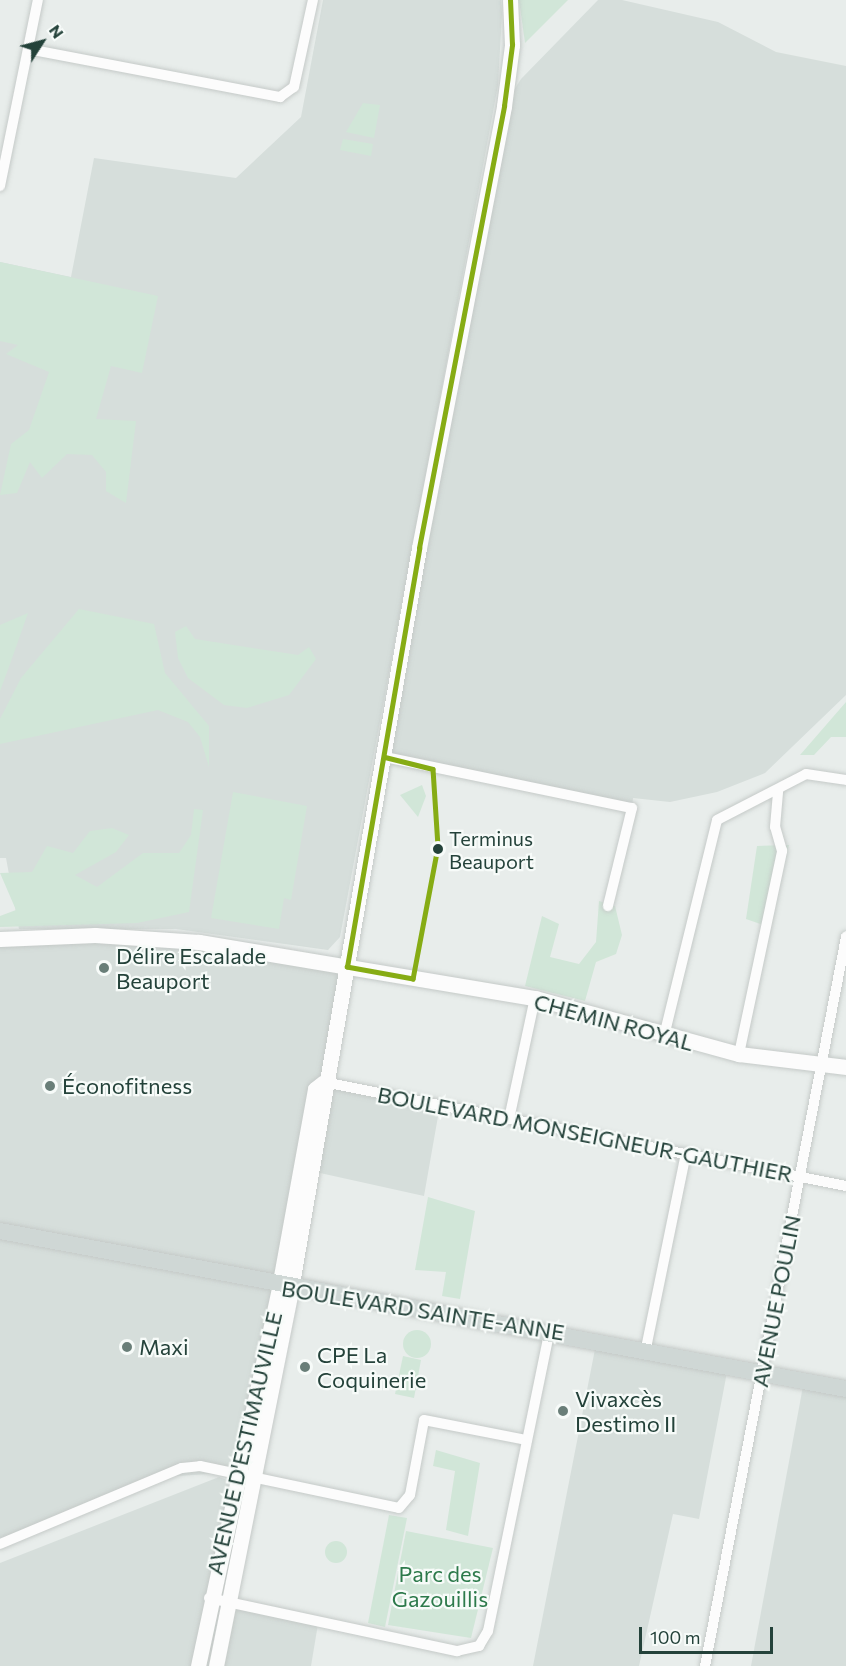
<!DOCTYPE html>
<meta charset="utf-8">
<style>
body{margin:0}
#map{position:relative;width:846px;height:1666px;overflow:hidden;background:#e8edeb;font-family:Commissioner,sans-serif}
div>[style]{position:absolute}
.built>*{inset:0;background:#d6dedb}
.green>*{inset:0;background:#d1e6d8}
.round{border-radius:50%}
.roads{filter:drop-shadow(0 0 2px #c5cac8) drop-shadow(0 0 2px #c5cac8)}
.street>*{height:10px;margin:-5px;padding:0 5px;transform-origin:5px;border-radius:5px;background:#fcfcfc}
.secondary>*{height:15px;margin:-7.5px;padding:0 7.5px;transform-origin:7.5px;border-radius:7.5px;background:#fcfcfc}
.primary>*{height:16px;margin:-8px;padding:0 8px;transform-origin:8px;border-radius:8px;background:#cfd7d5}
.bus-1>*{height:4.5px;margin:-2.25px;padding:0 2.25px;transform-origin:2.25px;border-radius:2.25px;background:#86ac14}
.dots>*{width:16px;height:16px;translate:-50% -50%;box-sizing:border-box;border:3px solid #f7fbf9;border-radius:50%}
span{translate:-50% -50%;white-space:nowrap;text-align:center;line-height:1.15;-webkit-text-stroke:4.5px #f7fbf9;paint-order:stroke}
.bus-label{font-size:20px;color:#24423a}
.left{translate:0 -50%;text-align:left}
.poi-label{font-size:22px;color:#24423a}
.street-label{font-size:22px;color:#24423a}
.park-label{font-size:22px;color:#2d7a4b}
.north{position:absolute;left:12px;top:12px;width:60px;height:60px;-webkit-text-stroke:4px #f7fbf9;paint-order:stroke;rotate:54deg;font-size:16px;font-weight:700;line-height:24px;text-align:center;color:#24423a}
.north::after{content:'';display:block;margin:auto;width:21px;height:27px;background:#24423a;clip-path:polygon(50% 0,100% 100%,50% 72%,0 100%)}
.scale{position:absolute;left:639px;top:1627px;width:134px;height:27px;box-sizing:border-box;border:3px solid #24423a;border-top:0;padding-left:8px;font-size:18px;line-height:21px;white-space:nowrap;color:#24423a;-webkit-text-stroke:4px #f7fbf9;paint-order:stroke}
</style>
<div id="map">
<div class="built">
<i style="clip-path:polygon(323px 0,501px 0,502px 13px,498px 85px,340px 937px,328px 950px,176px 929px,19px 929px,6px 858px,0 858px,0 262px,71px 277px,94px 158px,236px 178px,301px 117px)"></i>
<i style="clip-path:polygon(598px 0,622px 0,718px 22px,776px 52px,846px 66px,846px 695px,765px 773px,717px 792px,670px 802px,633px 798px,632px 808px,385px 757px,504px 106px,521px 79px)"></i>
<i style="clip-path:polygon(95px 935px,347px 967px,324px 1082px,440px 1105px,424px 1196px,311px 1171px,238px 1472px,162px 1477px,0 1544px,0 939px)"></i>
<i style="clip-path:polygon(597px 1339px,728px 1367px,699px 1519px,673px 1514px,639px 1666px,533px 1666px)"></i>
<i style="clip-path:polygon(804px 1381px,846px 1389px,846px 1666px,751px 1666px)"></i>
<i style="clip-path:polygon(219px 1477px,230px 1481px,192px 1666px,0 1666px,0 1563px)"></i>
<i style="clip-path:polygon(226px 1603px,318px 1624px,311px 1666px,218px 1666px)"></i>
</div>
<div class="green">
<i style="clip-path:polygon(519px 0,568px 0,525px 43px)"></i>
<i style="clip-path:polygon(363px 103px,380px 105px,374px 138px,346px 132px)"></i>
<i style="clip-path:polygon(343px 139px,373px 144px,371px 156px,340px 150px)"></i>
<i style="clip-path:polygon(0 262px,158px 296px,142px 373px,111px 366px,96px 419px,136px 421px,126px 503px,106px 491px,106px 472px,92px 455px,67px 454px,42px 478px,30px 462px,17px 493px,0 495px,11px 444px,29px 430px,49px 372px,6px 354px,18px 345px,0 341px)"></i>
<i style="clip-path:polygon(79px 609px,154px 624px,165px 673px,209px 726px,209px 767px,200px 737px,188px 722px,158px 710px,0 744px,0 719px,21px 678px)"></i>
<i style="clip-path:polygon(28px 613px,10px 664px,0 691px,0 625px)"></i>
<i style="clip-path:polygon(186px 626px,195px 639px,298px 655px,309px 647px,316px 659px,289px 695px,247px 708px,224px 705px,188px 678px,178px 658px,175px 632px)"></i>
<i style="clip-path:polygon(846px 702px,846px 737px,831px 737px,814px 755px,800px 755px)"></i>
<i style="clip-path:polygon(422px 785px,426px 796px,418px 817px,400px 795px)"></i>
<i style="clip-path:polygon(233px 792px,307px 806px,291px 900px,284px 898px,279px 929px,211px 918px)"></i>
<i style="clip-path:polygon(194px 809px,203px 810px,189px 912px,137px 923px,0 927px,0 916px,16px 910px,0 873px,32px 872px,47px 846px,73px 853px,90px 831px,112px 828px,129px 835px,116px 852px,75px 875px,97px 887px,143px 853px,179px 853px,191px 835px)"></i>
<i style="clip-path:polygon(789px 845px,769px 927px,746px 919px,757px 846px)"></i>
<i style="clip-path:polygon(599px 901px,615px 906px,622px 935px,616px 954px,596px 962px,585px 1001px,525px 986px,542px 916px,559px 924px,550px 957px,579px 964px,596px 942px)"></i>
<i style="clip-path:polygon(428px 1197px,475px 1211px,460px 1299px,442px 1296px,446px 1272px,415px 1270px)"></i>
<i class="round" style="left:403px;top:1330px;width:28px;height:28px"></i>
<i style="clip-path:polygon(403px 1356px,421px 1360px,414px 1398px,395px 1394px)"></i>
<i style="clip-path:polygon(436px 1450px,480px 1463px,468px 1536px,446px 1530px,455px 1471px,433px 1466px)"></i>
<i style="clip-path:polygon(389px 1515px,407px 1518px,385px 1627px,368px 1623px)"></i>
<i style="clip-path:polygon(406px 1531px,493px 1548px,471px 1638px,388px 1625px)"></i>
<i class="round" style="left:325px;top:1541px;width:22px;height:22px"></i>
</div>
<div class="roads">
<div class="street">
<i style="left:28px;top:49px;width:257px;rotate:10.8deg"></i>
<i style="left:280px;top:97px;width:17px;rotate:-36deg"></i>
<i style="left:294px;top:87px;width:89px;rotate:-77.7deg"></i>
<i style="left:0;top:186px;width:190px;rotate:-78.5deg"></i>
<i style="left:385px;top:757px;width:252px;rotate:11.7deg"></i>
<i style="left:632px;top:808px;width:101px;rotate:103.8deg"></i>
<i style="left:664px;top:1036px;width:222px;rotate:-76.2deg"></i>
<i style="left:717px;top:820px;width:100px;rotate:-27.3deg"></i>
<i style="left:806px;top:774px;width:40px;rotate:8.5deg"></i>
<i style="left:739px;top:1054px;width:208px;rotate:-78deg"></i>
<i style="left:782px;top:851px;width:25px;rotate:-106deg"></i>
<i style="left:775px;top:827px;width:38px;rotate:-85deg"></i>
<i style="left:324px;top:1082px;width:532px;rotate:11.27deg"></i>
<i style="left:509px;top:1119px;width:124px;rotate:-77.9deg"></i>
<i style="left:646px;top:1348px;width:199px;rotate:-78.4deg"></i>
<i style="left:0;top:1544px;width:197px;rotate:-22.7deg"></i>
<i style="left:182px;top:1468px;width:18px;rotate:-6deg"></i>
<i style="left:200px;top:1466px;width:203px;rotate:11.9deg"></i>
<i style="left:399px;top:1508px;width:17px;rotate:-50deg"></i>
<i style="left:410px;top:1495px;width:76px;rotate:-79.4deg"></i>
<i style="left:424px;top:1420px;width:105px;rotate:11deg"></i>
<i style="left:209px;top:1598px;width:254px;rotate:12.1deg"></i>
<i style="left:457px;top:1651px;width:23px;rotate:-13deg"></i>
<i style="left:479px;top:1646px;width:17px;rotate:-59deg"></i>
<i style="left:488px;top:1631px;width:307px;rotate:-78.4deg"></i>
<i style="left:705px;top:1666px;width:743px;rotate:-79.05deg"></i>
</div>
<div class="secondary">
<i style="left:0;top:939px;width:95px;rotate:-2.4deg"></i>
<i style="left:95px;top:935px;width:104px;rotate:3.9deg"></i>
<i style="left:199px;top:942px;width:341px;rotate:9.5deg"></i>
<i style="left:535px;top:998px;width:212px;rotate:15.4deg"></i>
<i style="left:739px;top:1054px;width:108px;rotate:6.9deg"></i>
<i style="left:198px;top:1666px;width:388px;rotate:-77.9deg"></i>
<i style="left:279px;top:1287px;width:201px;rotate:-79.7deg"></i>
<i style="left:315px;top:1089px;width:11px;rotate:-38deg"></i>
<i style="left:216px;top:1666px;width:384px;rotate:-78.7deg"></i>
<i style="left:291px;top:1289px;width:752px;rotate:-80.2deg"></i>
<i style="left:419px;top:548px;width:450px;rotate:-79.1deg"></i>
<i style="left:504px;top:106px;width:62px;rotate:-82.5deg"></i>
<i style="left:512px;top:45px;width:45px;rotate:-92.5deg"></i>
</div>
<div class="primary">
<i style="left:0;top:1231px;width:861px;rotate:10.58deg"></i>
</div>
</div>
<div class="bus-1">
<i style="left:385px;top:757px;width:49px;rotate:14deg"></i>
<i style="left:433px;top:769px;width:78px;rotate:86.3deg"></i>
<i style="left:438px;top:847px;width:134px;rotate:100.7deg"></i>
<i style="left:413px;top:979px;width:67px;rotate:-169.7deg"></i>
<i style="left:347px;top:967px;width:425px;rotate:-80.2deg"></i>
<i style="left:419px;top:548px;width:450px;rotate:-79.1deg"></i>
<i style="left:504px;top:106px;width:62px;rotate:-82.5deg"></i>
<i style="left:512px;top:45px;width:45px;rotate:-92.5deg"></i>
</div>
<div class="dots">
<i style="left:438px;top:849px;background:#24423a"></i>
<i style="left:104px;top:968px;background:#697e78"></i>
<i style="left:50px;top:1086px;background:#697e78"></i>
<i style="left:127px;top:1347px;background:#697e78"></i>
<i style="left:305px;top:1367px;background:#697e78"></i>
<i style="left:563px;top:1411px;background:#697e78"></i>
</div>
<div class="bus-label">
<span class="left" style="left:449px;top:850px">Terminus<br>Beauport</span>
</div>
<div class="poi-label">
<span class="left" style="left:116px;top:968px">Délire Escalade<br>Beauport</span>
<span class="left" style="left:62px;top:1086px">Éconofitness</span>
<span class="left" style="left:139px;top:1347px">Maxi</span>
<span class="left" style="left:317px;top:1367px">CPE La<br>Coquinerie</span>
<span class="left" style="left:575px;top:1411px">Vivaxcès<br>Destimo II</span>
</div>
<div class="street-label">
<span style="left:614px;top:1022px;rotate:15deg">CHEMIN ROYAL</span>
<span style="left:585px;top:1134px;rotate:11deg">BOULEVARD MONSEIGNEUR-GAUTHIER</span>
<span style="left:776px;top:1301px;rotate:-79deg">AVENUE POULIN</span>
<span style="left:423px;top:1310px;rotate:9deg">BOULEVARD SAINTE-ANNE</span>
<span style="left:244px;top:1443px;rotate:-77deg">AVENUE D'ESTIMAUVILLE</span>
</div>
<div class="park-label">
<span style="left:440px;top:1586px">Parc des<br>Gazouillis</span>
</div>
<div class="north">N</div>
<div class="scale">100 m</div>
</div>
